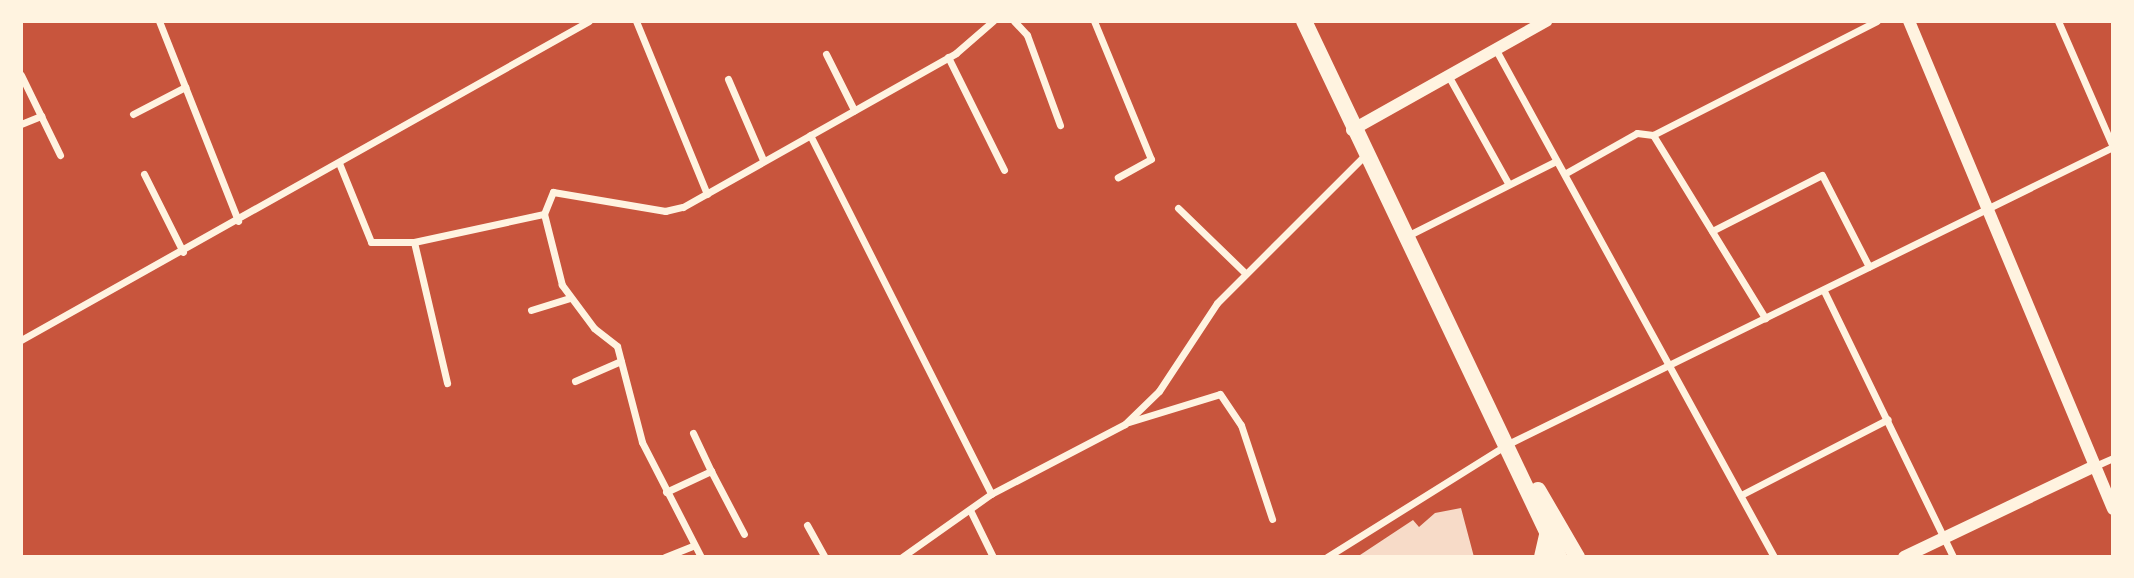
<!DOCTYPE html>
<style>
body{margin:0}
#map{position:relative;width:2134px;height:578px;overflow:hidden;background:#c8553d;font-family:"Crimson Pro",serif}
div>[style]{position:absolute}
.building>*{inset:0;background:#f7dbc8}
.minor>*{height:7px;margin:-3.5px;padding:0 3.5px;transform-origin:3.5px;border-radius:3.5px;background:#fff3e0}
.tertiary>*{height:12px;margin:-6px;padding:0 6px;transform-origin:6px;border-radius:6px;background:#fff3e0}
.trunk>*{height:16px;margin:-8px;padding:0 8px;transform-origin:8px;border-radius:8px;background:#fff3e0}
span{translate:-50% -50%;white-space:nowrap;text-align:center;line-height:1.15;-webkit-text-stroke:7px #fff3e0;paint-order:stroke}
.frame{position:absolute;inset:0;border:23px solid #fff3e0;pointer-events:none}
</style>
<div id="map">
<div class="building">
<i style="clip-path:polygon(1461px 508px,1474px 557px,1357px 557px,1413px 520px,1419px 527px,1435px 513px)"></i>
</div>
<div class="minor">
<i style="left:159px;top:21px;width:215px;rotate:68.4deg"></i>
<i style="left:636px;top:21px;width:187px;rotate:67.7deg"></i>
<i style="left:1014px;top:21px;width:19px;rotate:47deg"></i>
<i style="left:1027px;top:35px;width:96px;rotate:69.9deg"></i>
<i style="left:1094px;top:21px;width:149px;rotate:67.6deg"></i>
<i style="left:1151px;top:159px;width:38px;rotate:151deg"></i>
<i style="left:2058px;top:21px;width:137px;rotate:66.4deg"></i>
<i style="left:1496px;top:50px;width:578px;rotate:61.26deg"></i>
<i style="left:826px;top:54px;width:63px;rotate:63.4deg"></i>
<i style="left:948px;top:57px;width:126px;rotate:63.6deg"></i>
<i style="left:21px;top:75px;width:89px;rotate:64deg"></i>
<i style="left:1449px;top:77px;width:121px;rotate:60.9deg"></i>
<i style="left:728px;top:79px;width:88px;rotate:66.6deg"></i>
<i style="left:133px;top:114px;width:59px;rotate:-27.4deg"></i>
<i style="left:21px;top:124px;width:22px;rotate:-22deg"></i>
<i style="left:810px;top:135px;width:402px;rotate:63.2deg"></i>
<i style="left:1653px;top:135px;width:215px;rotate:58.5deg"></i>
<i style="left:339px;top:163px;width:85px;rotate:67.9deg"></i>
<i style="left:371px;top:242px;width:43px"></i>
<i style="left:414px;top:242px;width:133px;rotate:-12.2deg"></i>
<i style="left:1566px;top:173px;width:81px;rotate:-29.4deg"></i>
<i style="left:1637px;top:133px;width:16px;rotate:7deg"></i>
<i style="left:1653px;top:135px;width:251px;rotate:-27deg"></i>
<i style="left:144px;top:174px;width:87px;rotate:63.4deg"></i>
<i style="left:1178px;top:208px;width:93px;rotate:44.1deg"></i>
<i style="left:1712px;top:231px;width:123px;rotate:-27deg"></i>
<i style="left:1822px;top:175px;width:103px;rotate:62.9deg"></i>
<i style="left:1411px;top:234px;width:160px;rotate:-26.7deg"></i>
<i style="left:414px;top:242px;width:145px;rotate:76.8deg"></i>
<i style="left:1824px;top:291px;width:296px;rotate:64.1deg"></i>
<i style="left:531px;top:310px;width:41px;rotate:-17.1deg"></i>
<i style="left:21px;top:340px;width:651px;rotate:-29.32deg"></i>
<i style="left:575px;top:381px;width:50px;rotate:-23.5deg"></i>
<i style="left:1129px;top:422px;width:95px;rotate:-17.1deg"></i>
<i style="left:1220px;top:394px;width:37px;rotate:56deg"></i>
<i style="left:1241px;top:425px;width:99px;rotate:71.7deg"></i>
<i style="left:693px;top:433px;width:42px;rotate:64.7deg"></i>
<i style="left:2095px;top:466px;width:20px;rotate:-24deg"></i>
<i style="left:666px;top:492px;width:50px;rotate:-25deg"></i>
<i style="left:711px;top:471px;width:71px;rotate:62.4deg"></i>
<i style="left:1741px;top:495px;width:165px;rotate:-27.3deg"></i>
<i style="left:970px;top:510px;width:52px;rotate:63.9deg"></i>
<i style="left:807px;top:525px;width:37px;rotate:61deg"></i>
<i style="left:665px;top:557px;width:29px;rotate:-22deg"></i>
<i style="left:701px;top:557px;width:129px;rotate:-117.2deg"></i>
<i style="left:642px;top:442px;width:99px;rotate:-104.6deg"></i>
<i style="left:617px;top:346px;width:29px;rotate:-142deg"></i>
<i style="left:594px;top:328px;width:54px;rotate:-126.7deg"></i>
<i style="left:562px;top:285px;width:73px;rotate:-104.2deg"></i>
<i style="left:544px;top:214px;width:24px;rotate:-68deg"></i>
<i style="left:553px;top:192px;width:114px;rotate:9.6deg"></i>
<i style="left:665px;top:211px;width:18px;rotate:-13deg"></i>
<i style="left:683px;top:207px;width:313px;rotate:-29.4deg"></i>
<i style="left:956px;top:53px;width:49px;rotate:-40.9deg"></i>
<i style="left:902px;top:557px;width:109px;rotate:-35.3deg"></i>
<i style="left:991px;top:494px;width:151px;rotate:-27.6deg"></i>
<i style="left:1125px;top:424px;width:47px;rotate:-44.1deg"></i>
<i style="left:1159px;top:391px;width:105px;rotate:-56.6deg"></i>
<i style="left:1217px;top:303px;width:208px;rotate:-45deg"></i>
<i style="left:1327px;top:557px;width:213px;rotate:-32deg"></i>
<i style="left:1508px;top:444px;width:674px;rotate:-26.15deg"></i>
</div>
<div class="tertiary">
<i style="left:1909px;top:21px;width:529px;rotate:67.31deg"></i>
<i style="left:1352px;top:130px;width:223px;rotate:-29.3deg"></i>
<i style="left:1904px;top:557px;width:212px;rotate:-25.5deg"></i>
</div>
<div class="trunk">
<i style="left:1304px;top:21px;width:594px;rotate:64.56deg"></i>
<i style="left:1538px;top:490px;width:78px;rotate:59.8deg"></i>
<i style="left:1542px;top:557px;width:26px;rotate:-77deg"></i>
</div>
<div class="frame"></div>
</div>
